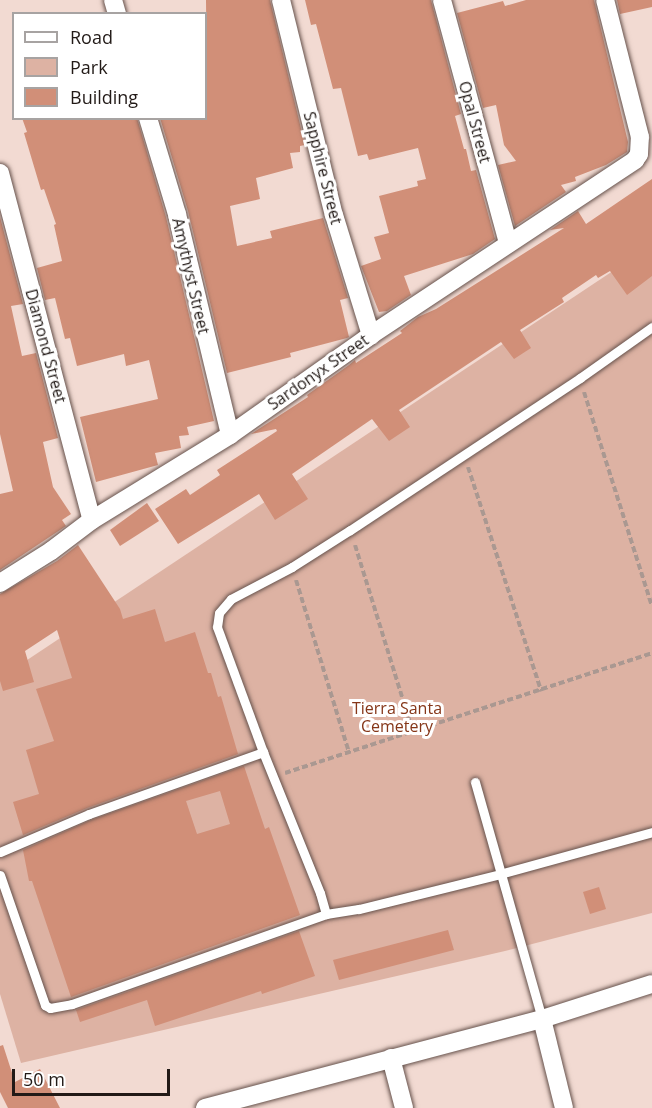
<!DOCTYPE html>
<style>
body{margin:0}
#map{position:relative;width:652px;height:1108px;overflow:hidden;background:#f2dad2;font-family:"Open Sans",sans-serif}
div>[style]{position:absolute}
.green>*{inset:0;background:#ddb2a3}
.building>*{inset:0;background:#d18f78}
.path>*{height:4px;margin-top:-2px;transform-origin:0;background:repeating-linear-gradient(90deg,#aa9891 0 6px,transparent 0 9px)}
.roads{filter:drop-shadow(0 0 2px #66524c) drop-shadow(0 0 2px #66524c)}
.lane>*{height:9px;margin:-4.5px;padding:0 4.5px;transform-origin:4.5px;border-radius:4.5px;background:#fff}
.street>*{height:18px;margin:-9px;padding:0 9px;transform-origin:9px;border-radius:9px;background:#fff}
span{translate:-50% -50%;white-space:nowrap;text-align:center;line-height:1.15;-webkit-text-stroke:6px #fff;paint-order:stroke}
.street-label{font-size:16px;color:#221a17}
.park-label{font-size:16px;color:#853618}
.legend{position:absolute;left:12px;top:12px;width:195px;height:108px;box-sizing:border-box;background:#fff;border:2px solid #a7a3a2;margin:0;padding:8px 10px;list-style:none;font-size:18px;color:#221a17}
.legend li{display:flex;align-items:center;gap:12px;height:30px}
.legend b{width:30px;border:2px solid #a7a3a2}
.scale{position:absolute;left:12px;top:1069px;width:158px;height:27px;box-sizing:border-box;border:3px solid #221a17;border-top:0;padding-left:8px;font-size:18px;line-height:21px;white-space:nowrap;color:#221a17;-webkit-text-stroke:4px #fff;paint-order:stroke}
</style>
<div id="map">
<div class="green">
<i style="clip-path:polygon(652px 245px,652px 913px,505px 951px,21px 1063px,0 994px,0 678px)"></i>
</div>
<div class="building">
<i style="clip-path:polygon(206px 0,270px 0,305px 145px,300px 146px,300px 152px,290px 153px,293px 168px,256px 178px,260px 199px,230px 206px,237px 246px,272px 238px,270px 231px,323px 218px,348px 298px,340px 300px,349px 337px,347px 338px,290px 353px,291px 357px,227px 373px,188px 211px,160px 118px,207px 118px)"></i>
<i style="clip-path:polygon(305px 0,431px 0,461px 114px,455px 116px,464px 149px,466px 149px,471px 171px,476px 170px,495px 239px,473px 254px,404px 276px,411px 295px,387px 311px,379px 312px,361px 266px,381px 259px,374px 237px,389px 233px,379px 196px,418px 186px,417px 181px,426px 179px,418px 148px,369px 160px,367px 154px,358px 156px,341px 88px,333px 89px,316px 24px,311px 25px)"></i>
<i style="clip-path:polygon(526px 0,594px 0,628px 142px,627px 152px,606px 165px,575px 177px,576px 181px,561px 185px,566px 192px,515px 226px,498px 165px,516px 161px,504px 145px,496px 105px,483px 108px,457px 13px,503px 1px,505px 6px)"></i>
<i style="clip-path:polygon(617px 0,652px 0,652px 7px,620px 14px)"></i>
<i style="clip-path:polygon(22px 118px,137px 118px,166px 217px,214px 421px,187px 427px,189px 435px,179px 436px,181px 448px,155px 453px,158px 465px,96px 482px,80px 417px,158px 399px,149px 360px,126px 366px,124px 354px,77px 366px,70px 338px,65px 339px,55px 298px,45px 300px,37px 268px,62px 261px,54px 225px,56px 224px,44px 189px,41px 190px,24px 133px,27px 132px)"></i>
<i style="clip-path:polygon(652px 179px,652px 276px,627px 295px,610px 271px,598px 278px,596px 275px,562px 298px,564px 302px,520px 330px,531px 348px,514px 359px,501px 342px,399px 410px,410px 427px,389px 441px,372px 419px,292px 474px,308px 499px,275px 520px,259px 494px,178px 544px,155px 509px,186px 489px,190px 495px,220px 475px,217px 470px,277px 431px,276px 429px,251px 434px,308px 397px,307px 395px,349px 365px,355px 360px,356px 363px,402px 333px,400px 331px,418px 317px,436px 309px,564px 228px,550px 230px,578px 211px,586px 224px)"></i>
<i style="clip-path:polygon(0 217px,23px 304px,11px 306px,22px 356px,36px 353px,58px 438px,43px 442px,53px 487px,71px 514px,62px 520px,66px 526px,0 570px,0 494px,13px 491px,0 434px)"></i>
<i style="clip-path:polygon(147px 503px,159px 521px,120px 546px,110px 530px)"></i>
<i style="clip-path:polygon(78px 545px,120px 609px,123px 619px,155px 609px,165px 642px,195px 632px,208px 673px,211px 673px,218px 697px,221px 696px,238px 754px,87px 808px,23px 835px,13px 802px,39px 794px,26px 750px,54px 741px,36px 689px,72px 678px,57px 630px,25px 651px,34px 682px,3px 691px,0 681px,0 594px,57px 561px)"></i>
<i style="clip-path:polygon(evenodd,244px 766px,265px 829px,269px 827px,300px 915px,71px 997px,32px 881px,29px 881px,23px 850px,91px 820px,244px 766px,220px 791px,230px 824px,197px 834px,186px 801px,220px 791px)"></i>
<i style="clip-path:polygon(599px 887px,606px 909px,590px 914px,583px 892px)"></i>
<i style="clip-path:polygon(448px 930px,454px 950px,339px 980px,333px 960px)"></i>
<i style="clip-path:polygon(299px 931px,315px 976px,262px 994px,261px 991px,155px 1026px,147px 1000px,80px 1022px,76px 1010px)"></i>
<i style="clip-path:polygon(3px 1045px,15px 1082px,40px 1069px,60px 1108px,8px 1108px,0 1092px,0 1046px)"></i>
</div>
<div class="path">
<i style="left:584px;top:392px;width:225px;rotate:72.4deg"></i>
<i style="left:468px;top:467px;width:236px;rotate:71.9deg"></i>
<i style="left:355px;top:545px;width:196px;rotate:72.8deg"></i>
<i style="left:296px;top:580px;width:180px;rotate:72.9deg"></i>
<i style="left:285px;top:773px;width:386px;rotate:-18.1deg"></i>
</div>
<div class="roads">
<div class="lane">
<i style="left:652px;top:327px;width:88px;rotate:144.7deg"></i>
<i style="left:580px;top:378px;width:276px;rotate:146.5deg"></i>
<i style="left:350px;top:530px;width:69px;rotate:147.5deg"></i>
<i style="left:292px;top:567px;width:69px;rotate:152.3deg"></i>
<i style="left:231px;top:599px;width:18px;rotate:131deg"></i>
<i style="left:219px;top:613px;width:14px;rotate:98deg"></i>
<i style="left:217px;top:627px;width:133px;rotate:69.8deg"></i>
<i style="left:263px;top:752px;width:152px;rotate:68deg"></i>
<i style="left:320px;top:893px;width:22px;rotate:74deg"></i>
<i style="left:326px;top:914px;width:33px;rotate:-9deg"></i>
<i style="left:359px;top:909px;width:145px;rotate:-13.9deg"></i>
<i style="left:500px;top:874px;width:158px;rotate:-15.4deg"></i>
<i style="left:475px;top:782px;width:246px;rotate:74.2deg"></i>
<i style="left:0;top:852px;width:97px;rotate:-23.1deg"></i>
<i style="left:89px;top:814px;width:185px;rotate:-19.6deg"></i>
<i style="left:0;top:875px;width:138px;rotate:70.9deg"></i>
<i style="left:45px;top:1005px;width:6px;rotate:31deg"></i>
<i style="left:50px;top:1008px;width:22px;rotate:-10deg"></i>
<i style="left:72px;top:1004px;width:269px;rotate:-19.5deg"></i>
</div>
<div class="street">
<i style="left:113px;top:0;width:15px;rotate:74deg"></i>
<i style="left:281px;top:0;width:221px;rotate:76.2deg"></i>
<i style="left:334px;top:215px;width:126px;rotate:72.9deg"></i>
<i style="left:442px;top:0;width:252px;rotate:74.8deg"></i>
<i style="left:148px;top:118px;width:100px;rotate:73.2deg"></i>
<i style="left:177px;top:214px;width:227px;rotate:76.5deg"></i>
<i style="left:0;top:173px;width:359px;rotate:75.2deg"></i>
<i style="left:0;top:583px;width:60px;rotate:-32.1deg"></i>
<i style="left:51px;top:551px;width:51px;rotate:-37.1deg"></i>
<i style="left:92px;top:520px;width:162px;rotate:-31.6deg"></i>
<i style="left:230px;top:435px;width:173px;rotate:-35.3deg"></i>
<i style="left:371px;top:335px;width:317px;rotate:-33.5deg"></i>
<i style="left:635px;top:160px;width:7px;rotate:-56deg"></i>
<i style="left:639px;top:154px;width:17px;rotate:-87deg"></i>
<i style="left:640px;top:137px;width:141px;rotate:-104.3deg"></i>
<i style="left:542px;top:1019px;width:92px;rotate:76.1deg"></i>
<i style="left:391px;top:1058px;width:52px;rotate:75.4deg"></i>
<i style="left:205px;top:1108px;width:349px;rotate:-14.8deg"></i>
<i style="left:542px;top:1019px;width:115px;rotate:-17.7deg"></i>
</div>
</div>
<div class="street-label">
<span style="left:475px;top:122px;rotate:75deg">Opal Street</span>
<span style="left:323px;top:168px;rotate:76deg">Sapphire Street</span>
<span style="left:191px;top:276px;rotate:77deg">Amythyst Street</span>
<span style="left:46px;top:346px;rotate:75deg">Diamond Street</span>
<span style="left:318px;top:372px;rotate:-35deg">Sardonyx Street</span>
</div>
<div class="park-label">
<span style="left:397px;top:717px">Tierra Santa<br>Cemetery</span>
</div>
<ul class="legend">
<li><b style="height:8px;background:#fff"></b>Road</li>
<li><b style="height:16px;background:#ddb2a3"></b>Park</li>
<li><b style="height:16px;background:#d18f78"></b>Building</li>
</ul>
<div class="scale">50 m</div>
</div>
